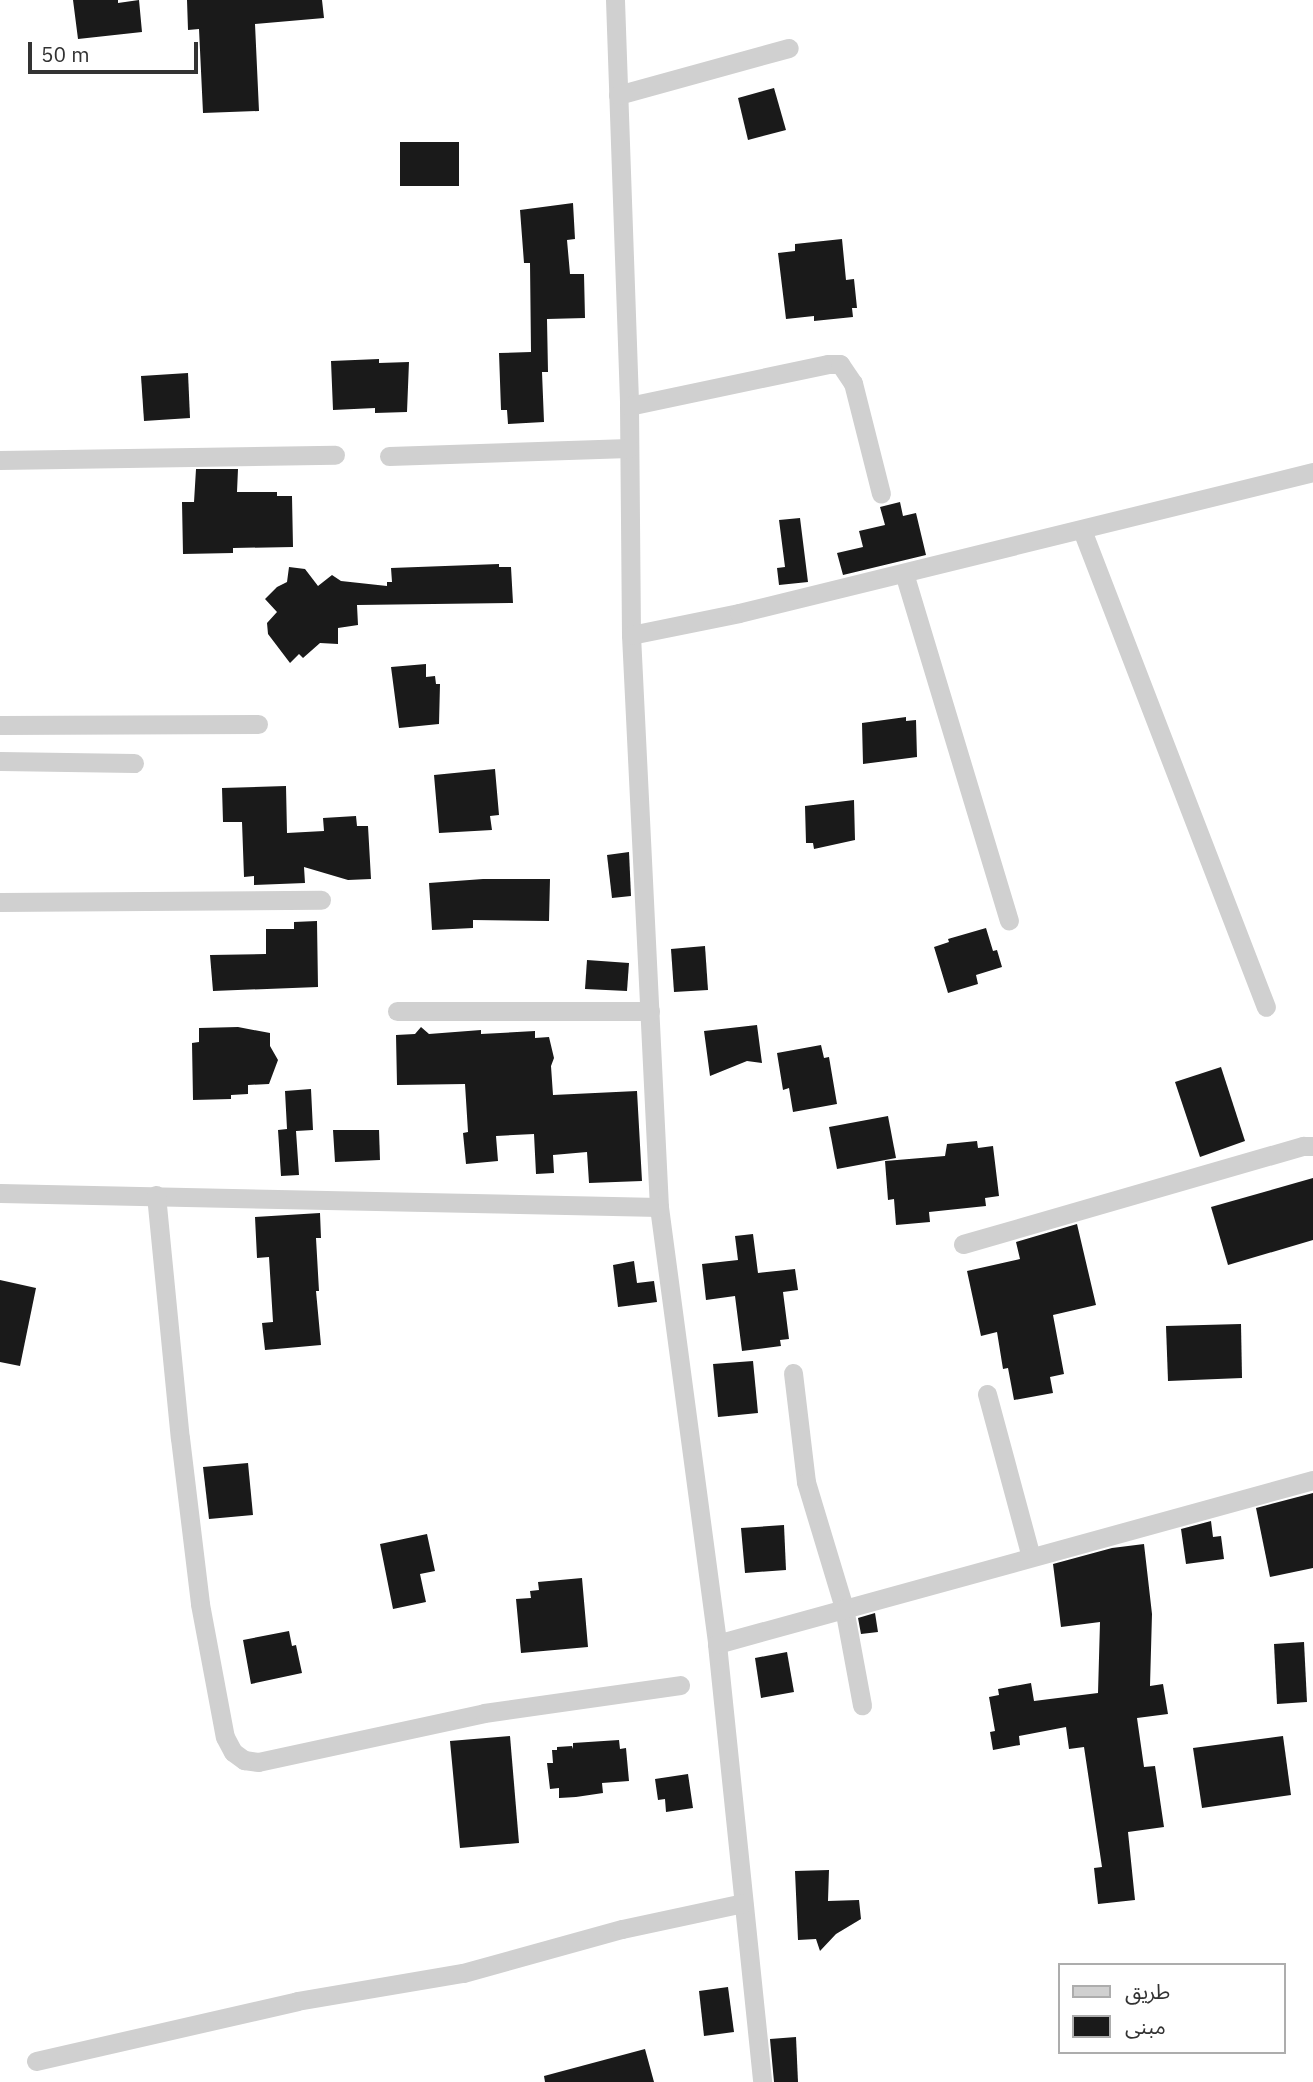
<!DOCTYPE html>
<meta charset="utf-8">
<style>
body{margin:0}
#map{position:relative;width:1313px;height:2082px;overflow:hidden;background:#fff;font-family:"IBM Plex Sans","Noto Sans Arabic",sans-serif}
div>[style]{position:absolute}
.building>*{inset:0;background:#1a1a1a}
.street>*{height:19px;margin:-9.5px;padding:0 9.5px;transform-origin:9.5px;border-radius:9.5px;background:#d0d0d0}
span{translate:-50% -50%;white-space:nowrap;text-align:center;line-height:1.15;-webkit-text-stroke:7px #fff;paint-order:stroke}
.legend{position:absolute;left:1058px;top:1963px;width:228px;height:91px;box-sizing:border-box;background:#fff;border:2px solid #adadad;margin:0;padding:9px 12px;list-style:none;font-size:21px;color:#333}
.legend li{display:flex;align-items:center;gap:14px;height:35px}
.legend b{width:35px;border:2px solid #adadad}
.scale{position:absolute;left:28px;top:42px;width:170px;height:32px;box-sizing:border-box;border:4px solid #333;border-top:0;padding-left:9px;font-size:21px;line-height:24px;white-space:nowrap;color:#333;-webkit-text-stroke:5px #fff;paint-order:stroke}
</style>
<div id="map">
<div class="building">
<i style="clip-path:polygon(73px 0,118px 0,118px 3px,139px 0,142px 32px,78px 39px)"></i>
<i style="clip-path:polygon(187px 0,322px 0,324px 18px,255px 24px,259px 111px,203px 113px,199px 29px,188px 30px)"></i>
<i style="clip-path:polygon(774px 88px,786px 130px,748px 140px,738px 98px)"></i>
<i style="clip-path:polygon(400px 142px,459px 142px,459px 186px,400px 186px)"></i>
<i style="clip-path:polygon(573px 203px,575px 239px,567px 240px,570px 274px,584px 274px,585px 318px,547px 319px,548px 372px,542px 372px,544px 422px,508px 424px,507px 410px,501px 410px,499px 353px,531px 352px,530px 263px,524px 263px,520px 210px)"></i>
<i style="clip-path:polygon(842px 239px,846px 280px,854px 279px,857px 308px,852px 308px,853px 317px,814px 321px,814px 316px,786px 319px,778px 253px,795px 251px,795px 244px)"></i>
<i style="clip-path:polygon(379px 359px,379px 363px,409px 362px,407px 412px,375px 413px,375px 408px,333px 410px,331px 361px)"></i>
<i style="clip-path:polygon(188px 373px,190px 418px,144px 421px,141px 376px)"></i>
<i style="clip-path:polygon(196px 469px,238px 469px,237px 492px,277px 492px,277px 496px,292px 496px,293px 547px,233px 548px,233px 553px,183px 554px,182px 502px,194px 502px)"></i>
<i style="clip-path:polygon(900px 502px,903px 516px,916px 513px,926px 555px,843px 575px,837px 553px,863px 547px,859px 531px,885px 525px,880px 507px)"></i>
<i style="clip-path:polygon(800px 518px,808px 582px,779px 585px,777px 568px,785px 567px,779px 520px)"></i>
<i style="clip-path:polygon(499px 564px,499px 567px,511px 567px,513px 603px,357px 605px,358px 625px,338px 628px,338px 644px,320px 643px,303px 658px,299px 654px,290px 663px,268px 634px,267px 623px,277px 612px,265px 599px,277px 587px,287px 582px,289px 567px,305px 569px,318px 586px,332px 575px,341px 581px,387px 586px,387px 582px,392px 582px,391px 568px)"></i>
<i style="clip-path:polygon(426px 664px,426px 677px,435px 676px,436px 684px,440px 684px,439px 724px,399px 728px,391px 667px)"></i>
<i style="clip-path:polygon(906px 717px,906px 721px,916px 720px,917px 757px,863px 764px,862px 723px)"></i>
<i style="clip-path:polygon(495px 769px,499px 815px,490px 816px,492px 830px,439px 833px,434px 775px)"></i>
<i style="clip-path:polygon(286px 786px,287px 833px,324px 831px,323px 818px,356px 816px,357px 826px,368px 826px,371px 879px,348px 880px,304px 867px,305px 883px,254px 885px,254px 876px,244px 877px,242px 822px,223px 822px,222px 788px)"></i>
<i style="clip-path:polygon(854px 800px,855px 840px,814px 849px,813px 843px,806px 843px,805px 806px)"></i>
<i style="clip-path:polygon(629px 852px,631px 896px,612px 898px,607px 855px)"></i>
<i style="clip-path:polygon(483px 879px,550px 879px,549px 921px,473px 920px,473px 928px,432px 930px,429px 883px)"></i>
<i style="clip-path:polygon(317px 921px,318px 987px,213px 991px,210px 955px,266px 954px,266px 929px,294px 929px,294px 922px)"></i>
<i style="clip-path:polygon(986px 928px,993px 951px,997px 950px,1002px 967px,976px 975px,978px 984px,948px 993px,934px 947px,949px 942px,948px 939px)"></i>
<i style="clip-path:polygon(705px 946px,708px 990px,674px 992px,671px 949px)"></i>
<i style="clip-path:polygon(587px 960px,629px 963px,627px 991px,585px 989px)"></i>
<i style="clip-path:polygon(757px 1025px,762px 1063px,747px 1061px,710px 1076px,704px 1031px)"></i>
<i style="clip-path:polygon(238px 1027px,270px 1033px,270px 1046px,278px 1060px,269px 1084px,248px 1085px,248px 1094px,231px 1095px,231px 1099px,193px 1100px,192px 1043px,199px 1042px,199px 1028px)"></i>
<i style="clip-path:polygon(421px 1027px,429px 1034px,481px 1030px,481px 1034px,535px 1031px,535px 1038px,549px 1037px,554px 1058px,551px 1066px,553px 1095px,637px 1091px,642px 1181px,589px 1183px,587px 1152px,553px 1155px,554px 1173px,536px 1174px,534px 1134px,496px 1136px,498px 1161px,466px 1164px,463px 1133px,468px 1132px,465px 1084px,397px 1085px,396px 1035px,415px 1034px)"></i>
<i style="clip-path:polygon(821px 1045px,824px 1058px,829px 1057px,837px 1104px,793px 1112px,789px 1088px,783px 1090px,777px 1053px)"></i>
<i style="clip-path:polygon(1221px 1067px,1245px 1141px,1200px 1157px,1175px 1082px)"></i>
<i style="clip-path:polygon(311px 1089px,313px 1130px,296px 1131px,299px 1175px,281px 1176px,278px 1130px,287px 1129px,285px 1091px)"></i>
<i style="clip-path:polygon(888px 1116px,896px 1158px,837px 1169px,829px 1127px)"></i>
<i style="clip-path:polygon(333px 1130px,379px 1130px,380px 1160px,335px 1162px)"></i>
<i style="clip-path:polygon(977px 1141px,978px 1148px,993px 1146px,999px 1196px,985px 1198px,986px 1206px,929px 1212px,930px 1222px,896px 1225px,894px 1199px,888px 1200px,885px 1161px,945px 1156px,947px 1144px)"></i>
<i style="clip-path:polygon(1313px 1178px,1313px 1240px,1228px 1265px,1211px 1207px)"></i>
<i style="clip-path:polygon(320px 1213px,321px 1238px,316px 1238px,319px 1291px,316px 1291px,321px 1345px,265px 1350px,262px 1323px,273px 1322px,269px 1257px,257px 1258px,255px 1217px)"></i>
<i style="clip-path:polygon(1077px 1224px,1096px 1305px,1053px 1315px,1064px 1374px,1050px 1377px,1053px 1393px,1014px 1400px,1008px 1368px,1003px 1369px,997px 1332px,981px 1336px,967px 1271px,1020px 1259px,1016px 1242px)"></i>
<i style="clip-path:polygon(753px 1234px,758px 1273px,795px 1269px,798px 1290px,783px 1292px,789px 1339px,780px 1340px,781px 1346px,742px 1351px,735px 1296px,706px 1300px,702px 1264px,738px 1260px,735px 1236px)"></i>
<i style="clip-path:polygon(634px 1261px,637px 1283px,654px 1281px,657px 1302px,618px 1307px,613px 1265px)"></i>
<i style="clip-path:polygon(0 1280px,36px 1288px,20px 1366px,0 1362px)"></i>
<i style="clip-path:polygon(1241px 1324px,1242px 1378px,1168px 1381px,1166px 1326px)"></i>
<i style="clip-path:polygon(753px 1361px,758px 1413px,718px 1417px,713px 1364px)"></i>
<i style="clip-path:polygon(248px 1463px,253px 1515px,209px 1519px,203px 1467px)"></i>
<i style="clip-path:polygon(1313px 1493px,1313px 1568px,1270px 1577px,1256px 1508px)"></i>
<i style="clip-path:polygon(1211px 1521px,1213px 1537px,1221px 1536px,1224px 1559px,1186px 1564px,1181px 1529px)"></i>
<i style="clip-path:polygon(784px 1525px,786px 1570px,745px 1573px,741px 1528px)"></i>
<i style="clip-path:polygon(427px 1534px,435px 1571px,420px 1574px,426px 1602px,393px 1609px,380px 1544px)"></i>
<i style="clip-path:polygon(1144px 1544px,1152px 1614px,1150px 1686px,1163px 1684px,1168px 1714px,1137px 1718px,1144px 1767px,1155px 1766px,1164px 1827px,1128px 1832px,1135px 1900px,1098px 1904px,1094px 1868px,1102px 1867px,1084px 1747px,1069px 1749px,1066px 1727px,1019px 1736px,1020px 1745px,993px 1750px,990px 1732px,995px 1731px,989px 1697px,999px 1695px,998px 1689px,1031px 1683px,1034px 1701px,1098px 1693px,1100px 1622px,1061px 1627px,1053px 1564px,1112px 1548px)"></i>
<i style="clip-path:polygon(582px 1578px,588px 1647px,521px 1653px,516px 1599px,531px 1598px,530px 1591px,539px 1590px,538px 1582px)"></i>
<i style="clip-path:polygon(875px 1613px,878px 1632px,861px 1634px,858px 1618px)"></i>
<i style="clip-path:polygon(289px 1631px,292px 1646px,296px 1645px,302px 1673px,251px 1684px,243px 1640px)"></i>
<i style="clip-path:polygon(1304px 1642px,1307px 1702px,1277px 1704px,1274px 1644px)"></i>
<i style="clip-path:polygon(787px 1652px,794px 1692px,761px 1698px,755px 1658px)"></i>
<i style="clip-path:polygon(510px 1736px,519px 1843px,460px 1848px,450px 1741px)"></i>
<i style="clip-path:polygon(1283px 1736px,1291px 1795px,1202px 1808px,1193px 1748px)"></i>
<i style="clip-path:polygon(619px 1740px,620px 1749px,626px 1748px,629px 1781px,602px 1783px,603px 1793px,576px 1797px,559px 1798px,559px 1788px,550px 1789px,547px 1763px,553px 1763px,552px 1750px,557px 1750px,557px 1747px,572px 1746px,573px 1749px,573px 1743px)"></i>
<i style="clip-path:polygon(688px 1774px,693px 1808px,666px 1812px,665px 1799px,658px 1800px,655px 1779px)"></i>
<i style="clip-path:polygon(829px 1870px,828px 1901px,859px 1900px,861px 1919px,836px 1934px,820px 1951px,816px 1939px,798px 1940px,795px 1871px)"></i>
<i style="clip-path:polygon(728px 1987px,734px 2032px,704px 2036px,699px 1991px)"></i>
<i style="clip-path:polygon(796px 2037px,798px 2082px,774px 2082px,770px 2039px)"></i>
<i style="clip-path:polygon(645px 2049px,654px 2082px,545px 2082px,544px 2076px)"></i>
</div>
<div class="street">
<i style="left:615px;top:0;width:406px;rotate:88deg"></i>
<i style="left:629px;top:406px;width:229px;rotate:89.5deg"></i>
<i style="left:631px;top:635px;width:573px;rotate:87.2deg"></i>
<i style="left:659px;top:1207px;width:441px;rotate:82.4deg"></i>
<i style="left:717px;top:1644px;width:440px;rotate:84.1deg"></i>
<i style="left:618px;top:95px;width:177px;rotate:-15.4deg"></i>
<i style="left:629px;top:406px;width:203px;rotate:-11.9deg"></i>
<i style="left:828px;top:364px;width:12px"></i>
<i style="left:840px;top:364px;width:23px;rotate:56deg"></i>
<i style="left:853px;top:383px;width:114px;rotate:75.8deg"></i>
<i style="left:389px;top:456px;width:240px;rotate:-1.9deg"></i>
<i style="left:0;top:460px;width:335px;rotate:-0.9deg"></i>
<i style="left:1082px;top:530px;width:511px;rotate:68.91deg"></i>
<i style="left:904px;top:573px;width:363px;rotate:73.2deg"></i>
<i style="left:631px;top:635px;width:110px;rotate:-11.5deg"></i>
<i style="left:739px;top:613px;width:591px;rotate:-13.8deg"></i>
<i style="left:0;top:725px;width:258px;rotate:-0.2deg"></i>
<i style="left:0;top:761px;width:134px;rotate:0.9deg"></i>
<i style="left:0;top:902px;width:321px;rotate:-0.4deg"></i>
<i style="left:397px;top:1011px;width:253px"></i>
<i style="left:0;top:1193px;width:659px;rotate:1.22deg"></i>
<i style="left:156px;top:1195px;width:244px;rotate:84.4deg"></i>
<i style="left:180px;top:1438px;width:167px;rotate:83.1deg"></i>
<i style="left:200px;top:1604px;width:135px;rotate:79.4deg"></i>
<i style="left:225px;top:1737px;width:17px;rotate:62deg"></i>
<i style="left:233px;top:1752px;width:14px;rotate:36deg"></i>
<i style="left:244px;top:1760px;width:14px;rotate:8deg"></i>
<i style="left:258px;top:1762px;width:231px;rotate:-12.2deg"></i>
<i style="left:484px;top:1713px;width:198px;rotate:-8.1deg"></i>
<i style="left:963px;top:1244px;width:354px;rotate:-16.1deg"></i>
<i style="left:1303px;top:1146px;width:10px"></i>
<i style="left:793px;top:1373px;width:110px;rotate:83.2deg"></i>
<i style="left:806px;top:1482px;width:132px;rotate:73.2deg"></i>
<i style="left:844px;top:1608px;width:99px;rotate:79.5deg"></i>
<i style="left:987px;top:1394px;width:169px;rotate:74.9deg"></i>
<i style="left:717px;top:1644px;width:618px;rotate:-15.39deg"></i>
<i style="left:36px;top:2061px;width:268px;rotate:-12.9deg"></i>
<i style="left:297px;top:2001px;width:168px;rotate:-9.6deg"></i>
<i style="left:463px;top:1973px;width:165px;rotate:-15.5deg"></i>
<i style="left:622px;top:1929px;width:124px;rotate:-12.1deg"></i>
</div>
<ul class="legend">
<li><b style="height:9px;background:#d0d0d0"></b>طريق</li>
<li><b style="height:19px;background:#1a1a1a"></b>مبنى</li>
</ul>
<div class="scale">50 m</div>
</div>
